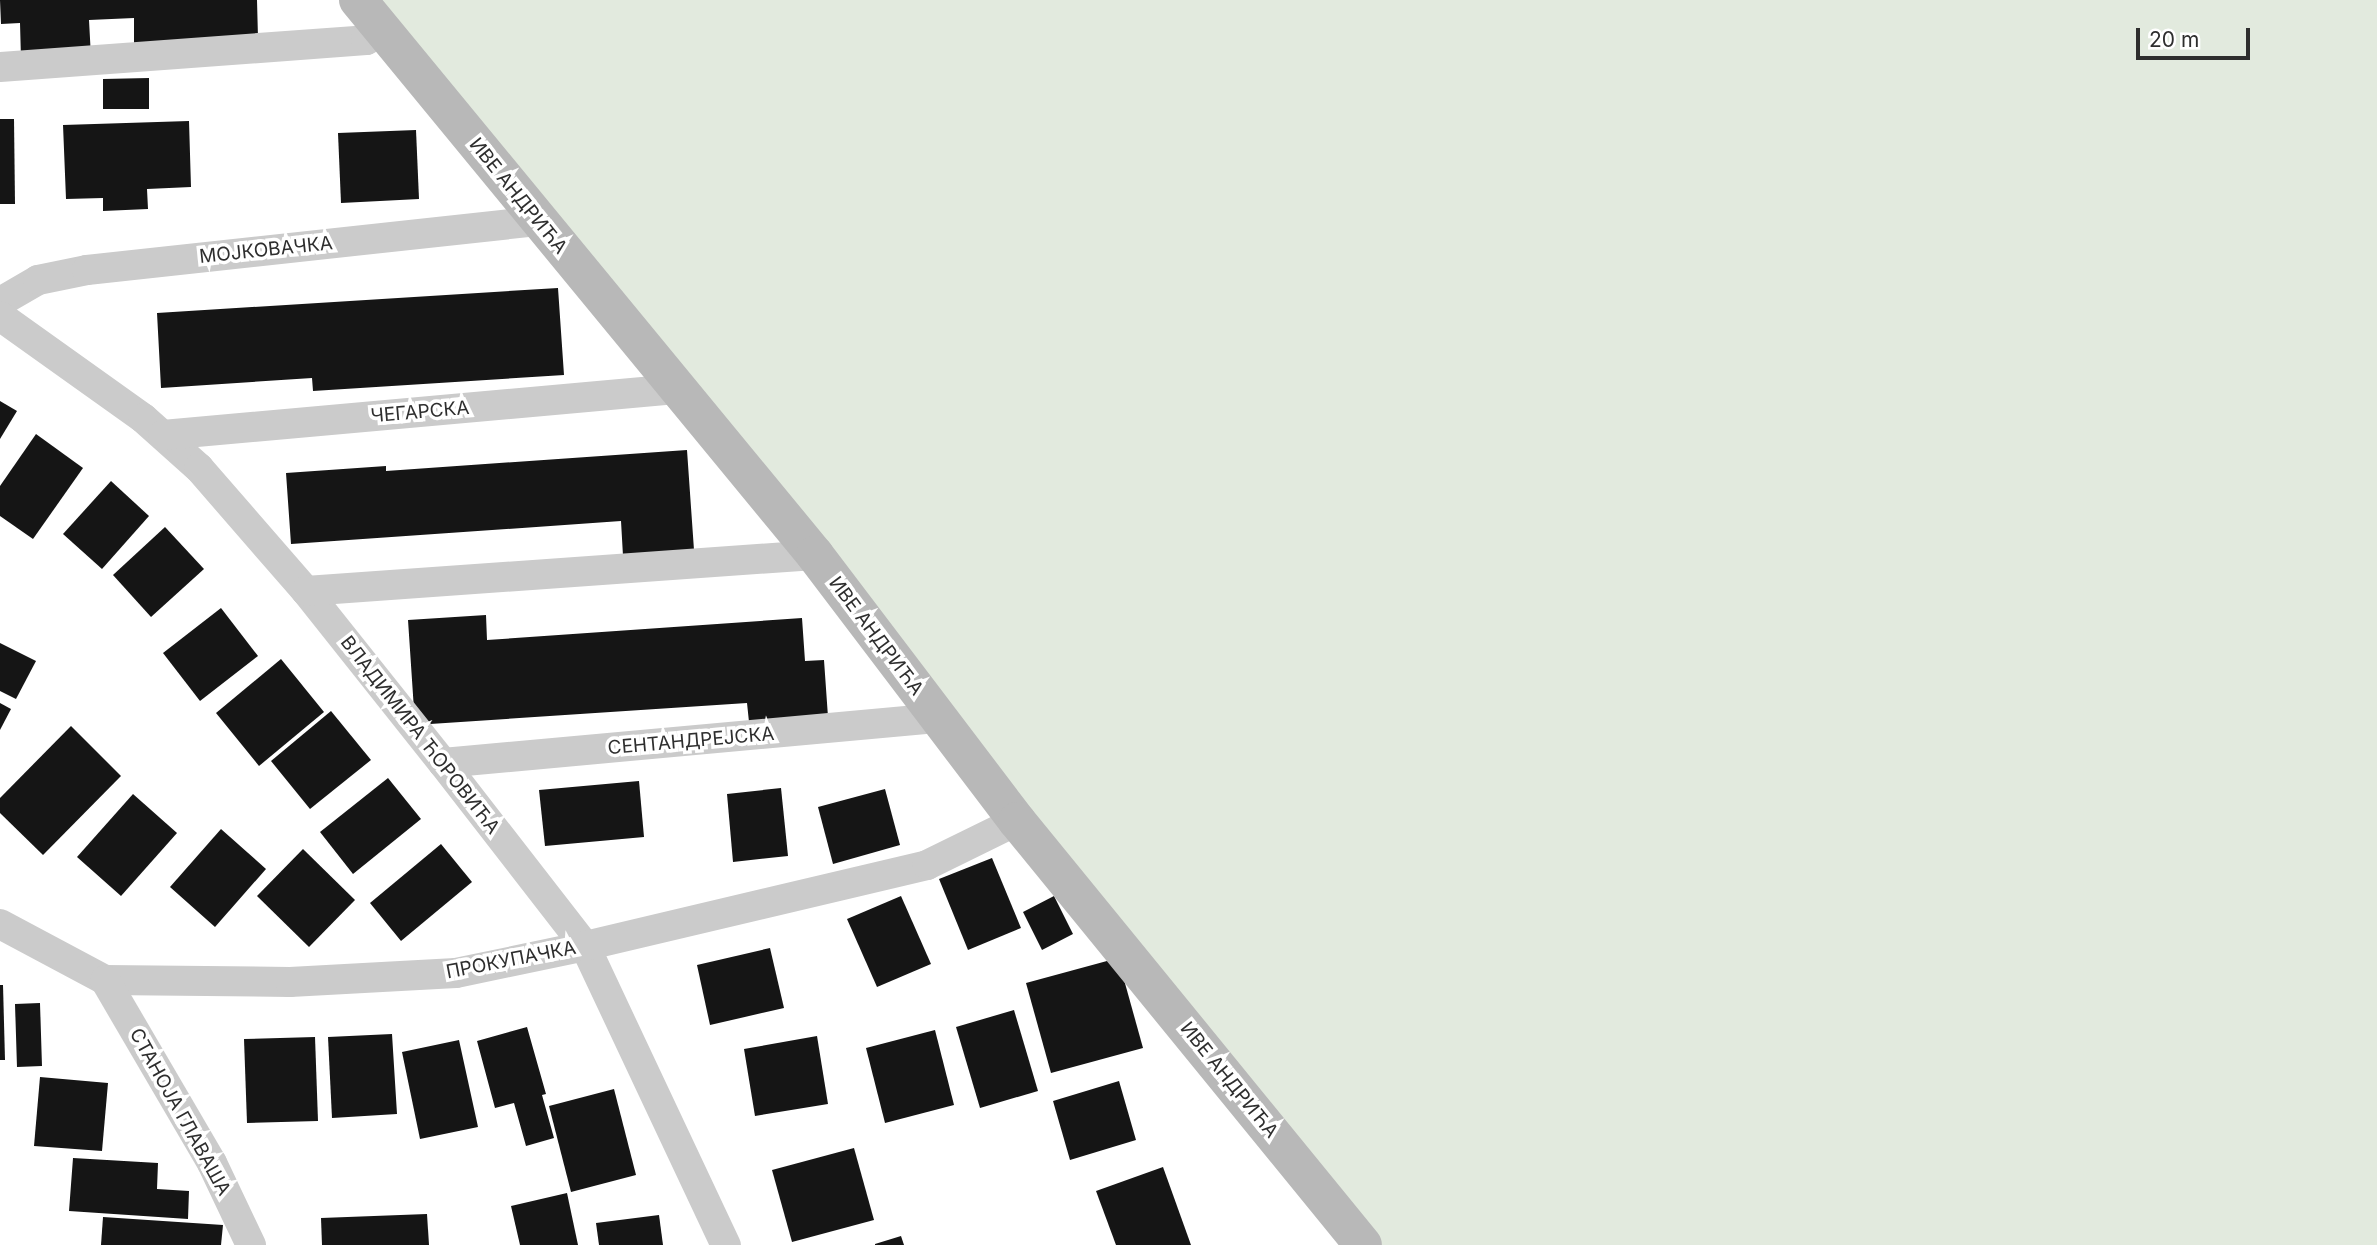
<!DOCTYPE html>
<meta charset="utf-8">
<style>
body{margin:0}
#map{position:relative;width:2377px;height:1245px;overflow:hidden;background:#fff;font-family:Inter,sans-serif}
div>[style]{position:absolute}
.green>*{inset:0;background:#e2eade}
.building>*{inset:0;background:#151515}
.street>*{height:30px;margin:-15px;padding:0 15px;transform-origin:15px;border-radius:15px;background:#cbcbcb}
.secondary>*{height:38px;margin:-19px;padding:0 19px;transform-origin:19px;border-radius:19px;background:#b8b8b8}
span{translate:-50% -50%;white-space:nowrap;text-align:center;line-height:1.15;-webkit-text-stroke:7px #fff;paint-order:stroke}
.street-label{font-size:19px;color:#2e2e2e}
.scale{position:absolute;left:2136px;top:28px;width:114px;height:32px;box-sizing:border-box;border:4px solid #2e2e2e;border-top:0;padding-left:9px;font-size:21px;line-height:24px;white-space:nowrap;color:#2e2e2e;-webkit-text-stroke:5px #fff;paint-order:stroke}
</style>
<div id="map">
<div class="green">
<i style="clip-path:polygon(358px 0,2377px 0,2377px 1245px,1363px 1245px)"></i>
</div>
<div class="building">
<i style="clip-path:polygon(0 0,257px 0,258px 38px,134px 43px,134px 18px,89px 20px,91px 57px,21px 59px,20px 23px,1px 24px)"></i>
<i style="clip-path:polygon(149px 78px,149px 109px,103px 109px,103px 79px)"></i>
<i style="clip-path:polygon(0 119px,14px 119px,15px 204px,0 204px)"></i>
<i style="clip-path:polygon(189px 121px,191px 187px,147px 189px,148px 209px,103px 211px,103px 198px,66px 199px,63px 125px)"></i>
<i style="clip-path:polygon(416px 130px,419px 199px,341px 203px,338px 133px)"></i>
<i style="clip-path:polygon(558px 288px,564px 375px,313px 391px,312px 378px,161px 388px,157px 313px)"></i>
<i style="clip-path:polygon(0 401px,17px 411px,0 439px)"></i>
<i style="clip-path:polygon(36px 434px,83px 468px,33px 539px,0 516px,0 486px)"></i>
<i style="clip-path:polygon(687px 450px,694px 550px,623px 556px,621px 521px,291px 544px,286px 473px,386px 466px,386px 471px)"></i>
<i style="clip-path:polygon(111px 481px,149px 516px,102px 569px,63px 534px)"></i>
<i style="clip-path:polygon(165px 527px,204px 569px,151px 617px,113px 575px)"></i>
<i style="clip-path:polygon(221px 608px,258px 656px,200px 701px,163px 653px)"></i>
<i style="clip-path:polygon(486px 615px,487px 640px,802px 618px,805px 661px,824px 660px,828px 717px,749px 722px,747px 703px,415px 725px,408px 620px)"></i>
<i style="clip-path:polygon(0 643px,36px 661px,16px 699px,0 691px)"></i>
<i style="clip-path:polygon(281px 659px,324px 712px,259px 766px,216px 713px)"></i>
<i style="clip-path:polygon(0 703px,11px 709px,0 730px)"></i>
<i style="clip-path:polygon(331px 711px,371px 760px,310px 809px,271px 761px)"></i>
<i style="clip-path:polygon(71px 726px,121px 776px,43px 855px,0 813px,0 798px)"></i>
<i style="clip-path:polygon(388px 778px,421px 819px,353px 874px,320px 832px)"></i>
<i style="clip-path:polygon(639px 781px,644px 837px,545px 846px,539px 790px)"></i>
<i style="clip-path:polygon(781px 788px,788px 856px,733px 862px,727px 794px)"></i>
<i style="clip-path:polygon(885px 789px,900px 845px,833px 864px,818px 807px)"></i>
<i style="clip-path:polygon(133px 794px,177px 833px,121px 896px,77px 857px)"></i>
<i style="clip-path:polygon(221px 829px,266px 869px,215px 927px,170px 887px)"></i>
<i style="clip-path:polygon(441px 844px,472px 882px,401px 941px,370px 903px)"></i>
<i style="clip-path:polygon(303px 849px,355px 900px,309px 947px,257px 896px)"></i>
<i style="clip-path:polygon(992px 858px,1021px 928px,968px 950px,939px 879px)"></i>
<i style="clip-path:polygon(901px 896px,931px 964px,877px 987px,847px 919px)"></i>
<i style="clip-path:polygon(1054px 896px,1073px 934px,1042px 950px,1023px 912px)"></i>
<i style="clip-path:polygon(770px 948px,784px 1008px,710px 1025px,697px 965px)"></i>
<i style="clip-path:polygon(1118px 958px,1143px 1048px,1051px 1073px,1026px 983px)"></i>
<i style="clip-path:polygon(0 985px,3px 985px,5px 1060px,0 1060px)"></i>
<i style="clip-path:polygon(40px 1003px,42px 1066px,17px 1067px,15px 1004px)"></i>
<i style="clip-path:polygon(1014px 1010px,1038px 1091px,980px 1108px,956px 1027px)"></i>
<i style="clip-path:polygon(527px 1027px,546px 1094px,542px 1095px,554px 1138px,526px 1146px,514px 1103px,495px 1108px,477px 1041px)"></i>
<i style="clip-path:polygon(935px 1030px,954px 1105px,885px 1123px,866px 1048px)"></i>
<i style="clip-path:polygon(392px 1034px,397px 1114px,332px 1118px,328px 1037px)"></i>
<i style="clip-path:polygon(817px 1036px,828px 1104px,755px 1116px,744px 1049px)"></i>
<i style="clip-path:polygon(315px 1037px,318px 1121px,247px 1123px,244px 1039px)"></i>
<i style="clip-path:polygon(459px 1040px,478px 1127px,420px 1139px,402px 1052px)"></i>
<i style="clip-path:polygon(40px 1077px,108px 1083px,102px 1151px,34px 1146px)"></i>
<i style="clip-path:polygon(1119px 1081px,1136px 1140px,1070px 1160px,1053px 1101px)"></i>
<i style="clip-path:polygon(614px 1089px,636px 1175px,571px 1192px,549px 1106px)"></i>
<i style="clip-path:polygon(854px 1148px,874px 1220px,792px 1242px,772px 1170px)"></i>
<i style="clip-path:polygon(73px 1158px,158px 1163px,157px 1189px,189px 1191px,188px 1219px,69px 1211px)"></i>
<i style="clip-path:polygon(1163px 1167px,1191px 1245px,1116px 1245px,1096px 1191px)"></i>
<i style="clip-path:polygon(567px 1193px,578px 1245px,520px 1245px,511px 1206px)"></i>
<i style="clip-path:polygon(427px 1214px,429px 1245px,322px 1245px,321px 1218px)"></i>
<i style="clip-path:polygon(659px 1215px,663px 1245px,599px 1245px,596px 1223px)"></i>
<i style="clip-path:polygon(103px 1217px,223px 1225px,221px 1245px,101px 1245px)"></i>
<i style="clip-path:polygon(901px 1236px,904px 1245px,875px 1245px,875px 1244px)"></i>
</div>
<div class="street">
<i style="left:0;top:67px;width:367px;rotate:-4.2deg"></i>
<i style="left:366px;top:40px;width:20px;rotate:-24deg"></i>
<i style="left:0;top:302px;width:44px;rotate:-30.1deg"></i>
<i style="left:38px;top:280px;width:50px;rotate:-11.5deg"></i>
<i style="left:87px;top:270px;width:455px;rotate:-6.2deg"></i>
<i style="left:0;top:316px;width:176px;rotate:35.5deg"></i>
<i style="left:143px;top:418px;width:75px;rotate:41.8deg"></i>
<i style="left:199px;top:468px;width:163px;rotate:49deg"></i>
<i style="left:306px;top:591px;width:220px;rotate:51.5deg"></i>
<i style="left:443px;top:763px;width:232px;rotate:52.2deg"></i>
<i style="left:585px;top:946px;width:331px;rotate:64.8deg"></i>
<i style="left:163px;top:435px;width:515px;rotate:-5.12deg"></i>
<i style="left:306px;top:591px;width:510px;rotate:-4.05deg"></i>
<i style="left:443px;top:763px;width:498px;rotate:-5.2deg"></i>
<i style="left:0;top:924px;width:119px;rotate:28.1deg"></i>
<i style="left:105px;top:980px;width:185px;rotate:0.6deg"></i>
<i style="left:290px;top:982px;width:166px;rotate:-3.1deg"></i>
<i style="left:456px;top:973px;width:132px;rotate:-11.8deg"></i>
<i style="left:585px;top:946px;width:351px;rotate:-13.3deg"></i>
<i style="left:927px;top:865px;width:100px;rotate:-26.1deg"></i>
<i style="left:105px;top:980px;width:212px;rotate:59.7deg"></i>
<i style="left:212px;top:1163px;width:91px;rotate:64.6deg"></i>
</div>
<div class="secondary">
<i style="left:358px;top:0;width:719px;rotate:50.53deg"></i>
<i style="left:815px;top:555px;width:334px;rotate:52.8deg"></i>
<i style="left:1017px;top:821px;width:547px;rotate:50.78deg"></i>
</div>
<div class="street-label">
<span style="left:518px;top:196px;rotate:51deg">ИВЕ АНДРИЋА</span>
<span style="left:266px;top:250px;rotate:-6deg">МОЈКОВАЧКА</span>
<span style="left:420px;top:412px;rotate:-5deg">ЧЕГАРСКА</span>
<span style="left:876px;top:636px;rotate:53deg">ИВЕ АНДРИЋА</span>
<span style="left:420px;top:735px;rotate:52deg">ВЛАДИМИРА ЋОРОВИЋА</span>
<span style="left:691px;top:741px;rotate:-5deg">СЕНТАНДРЕЈСКА</span>
<span style="left:511px;top:960px;rotate:-11deg">ПРОКУПАЧКА</span>
<span style="left:1229px;top:1080px;rotate:51deg">ИВЕ АНДРИЋА</span>
<span style="left:180px;top:1112px;rotate:61deg">СТАНОЈА ГЛАВАША</span>
</div>
<div class="scale">20 m</div>
</div>
